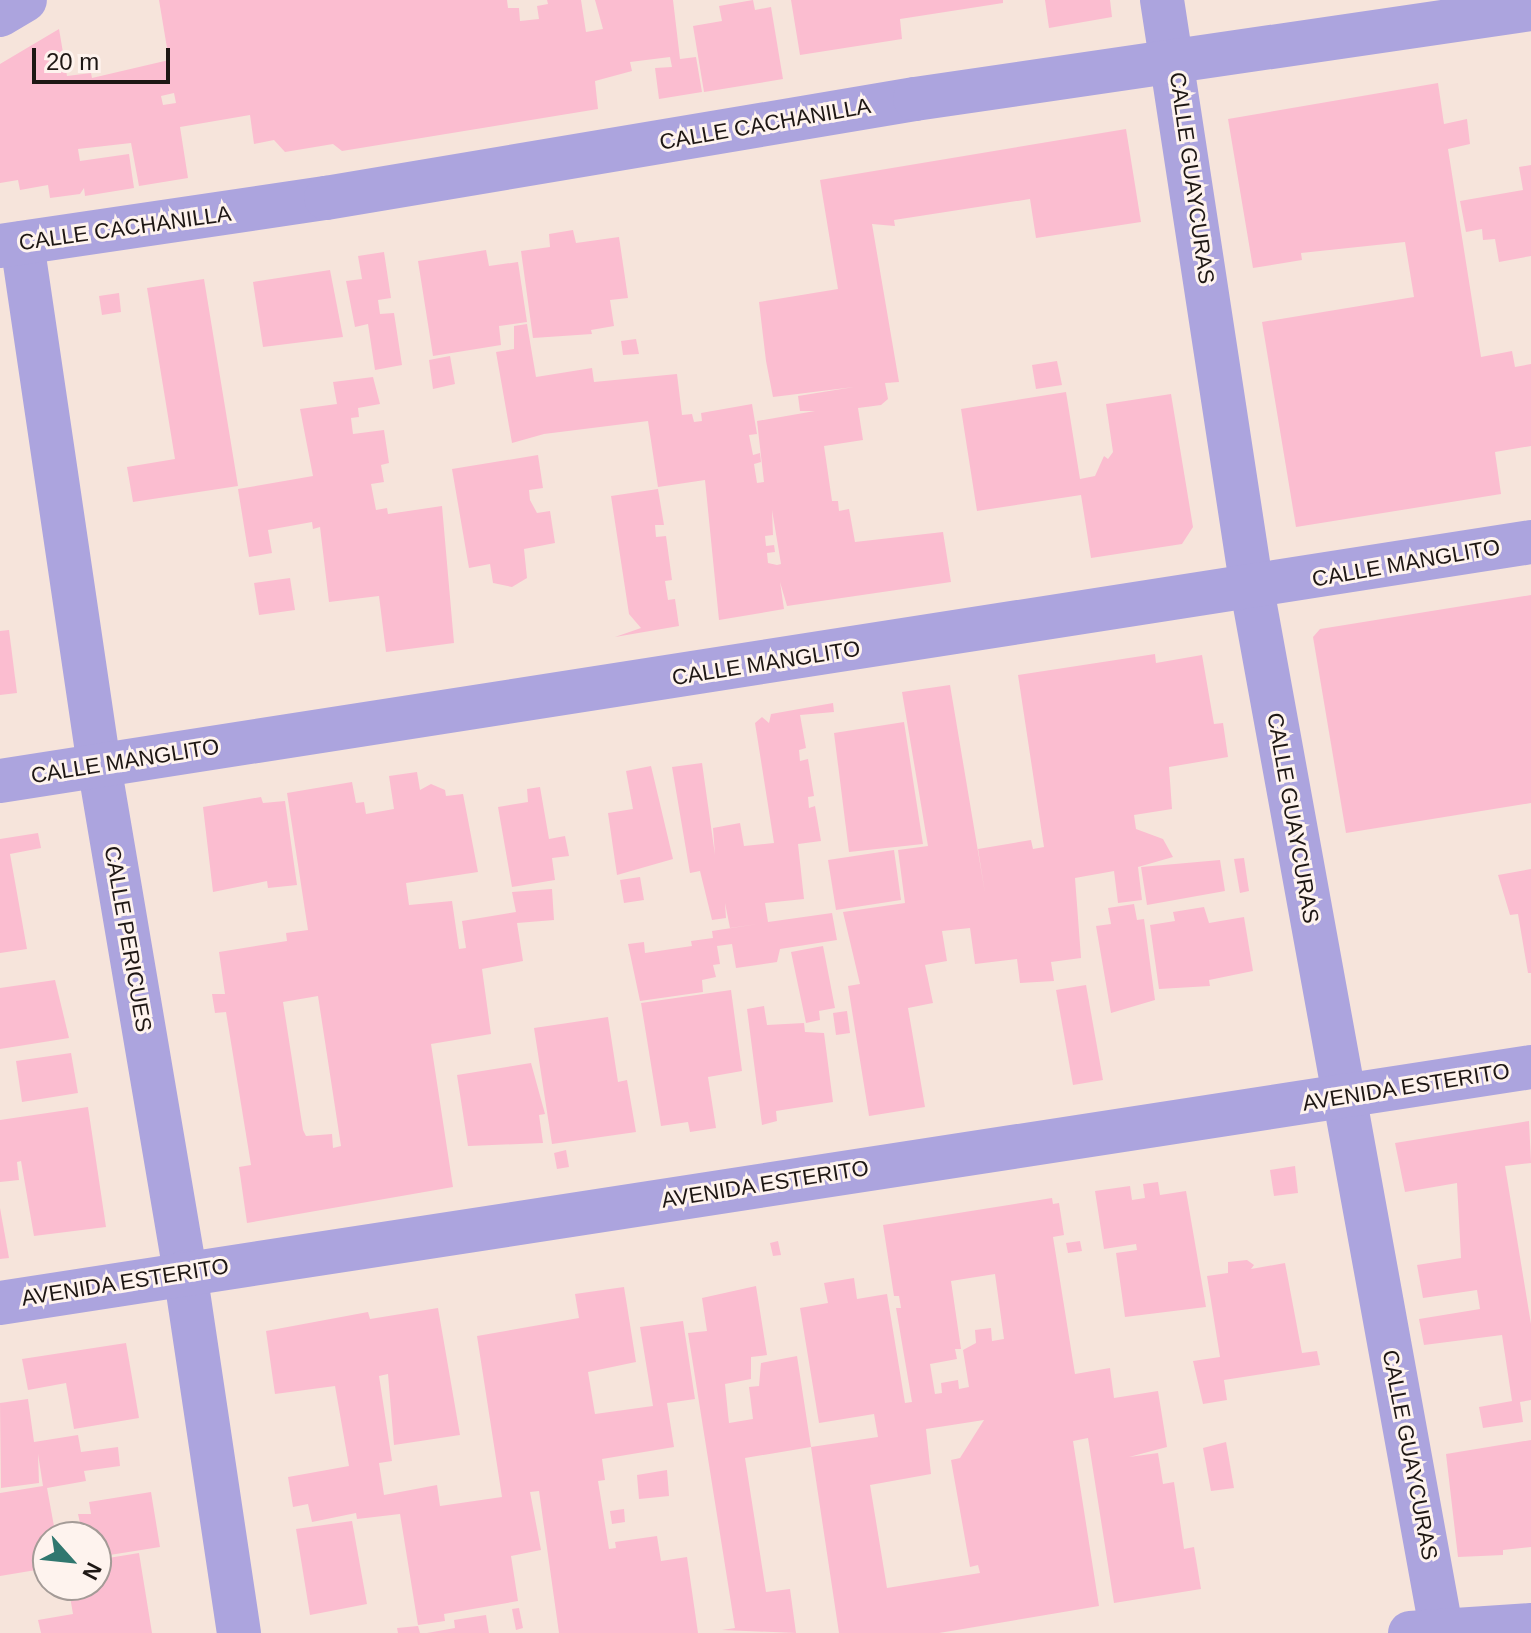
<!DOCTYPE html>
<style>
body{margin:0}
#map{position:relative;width:1531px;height:1633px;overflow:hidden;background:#f6e4db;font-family:Arial,sans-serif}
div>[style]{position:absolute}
.building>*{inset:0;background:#fbbdd0}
.minor>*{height:44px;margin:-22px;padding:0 22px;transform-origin:22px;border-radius:22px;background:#aca4de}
span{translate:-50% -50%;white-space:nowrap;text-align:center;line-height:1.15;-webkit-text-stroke:6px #fef3ee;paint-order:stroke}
.street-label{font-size:22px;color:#1e1714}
.north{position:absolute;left:32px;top:1521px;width:80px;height:80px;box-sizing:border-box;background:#fef3ee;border:2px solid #a49b97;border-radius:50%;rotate:117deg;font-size:22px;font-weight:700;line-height:32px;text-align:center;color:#1e1714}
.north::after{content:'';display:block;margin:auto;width:28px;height:36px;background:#30776f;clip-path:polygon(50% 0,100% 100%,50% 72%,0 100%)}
.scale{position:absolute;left:32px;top:48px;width:138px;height:36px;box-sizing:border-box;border:4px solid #1e1714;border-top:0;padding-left:10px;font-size:24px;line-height:28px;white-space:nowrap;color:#1e1714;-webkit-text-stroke:6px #fef3ee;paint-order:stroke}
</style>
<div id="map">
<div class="building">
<i style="clip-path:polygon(evenodd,159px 0,507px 0,508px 8px,519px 8px,520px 21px,539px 19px,537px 6px,548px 4px,547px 0,581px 0,586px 32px,603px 29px,595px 0,673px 0,680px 59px,696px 57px,702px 92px,659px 99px,655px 68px,672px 67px,670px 57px,630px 62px,632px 71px,595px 81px,598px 109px,342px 151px,333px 144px,285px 152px,274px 140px,254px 144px,250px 115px,180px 127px,188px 178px,139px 186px,131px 143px,78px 149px,80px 161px,129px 154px,134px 188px,85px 196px,84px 188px,80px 194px,50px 198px,48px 185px,20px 190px,18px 180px,0 183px,0 64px,59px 29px,67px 76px,91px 73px,92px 78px,169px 60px,159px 0,174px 93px,176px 103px,163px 105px,161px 96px,174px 93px)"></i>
<i style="clip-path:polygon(753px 0,755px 10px,771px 7px,783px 79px,704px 92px,693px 26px,722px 21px,719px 6px)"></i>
<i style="clip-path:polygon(791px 0,1003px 0,1003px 3px,900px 19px,902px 39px,800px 55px)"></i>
<i style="clip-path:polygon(1045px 0,1110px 0,1112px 17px,1049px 28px)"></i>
<i style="clip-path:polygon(1438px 83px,1444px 124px,1467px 119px,1470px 144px,1448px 149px,1481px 357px,1512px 351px,1515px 367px,1531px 364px,1531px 446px,1495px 452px,1501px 494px,1296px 527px,1262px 322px,1414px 297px,1405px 242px,1301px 253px,1302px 260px,1253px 268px,1228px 119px)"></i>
<i style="clip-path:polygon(evenodd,1126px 129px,1141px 222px,1036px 238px,1030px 199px,894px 220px,895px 226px,872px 224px,899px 382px,885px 383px,888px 399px,881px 405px,858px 408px,863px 440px,824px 446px,832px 501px,838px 501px,839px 511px,849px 509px,855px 542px,943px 532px,951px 582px,787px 606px,780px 582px,784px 609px,719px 620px,705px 480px,658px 487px,648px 421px,544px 434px,512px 443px,496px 352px,514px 349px,514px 326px,527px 324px,536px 377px,592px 368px,594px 382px,677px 374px,682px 415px,692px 414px,694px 422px,702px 421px,701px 413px,752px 404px,757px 434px,749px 435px,753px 455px,760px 453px,761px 462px,754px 464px,757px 483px,764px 482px,757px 421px,815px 411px,800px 411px,798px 396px,854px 387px,773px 397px,766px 361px,759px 302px,838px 289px,820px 180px,1126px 129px,772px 510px,781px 564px,777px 565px,768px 563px,767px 553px,775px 552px,774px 545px,766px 546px,765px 536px,773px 535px,772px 510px)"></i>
<i style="clip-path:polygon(1531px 165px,1531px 256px,1499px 262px,1495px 239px,1483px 240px,1482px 229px,1466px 232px,1460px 201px,1523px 190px,1519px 167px)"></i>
<i style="clip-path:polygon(573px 230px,576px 243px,619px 237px,628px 298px,610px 300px,614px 326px,591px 330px,592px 334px,533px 338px,521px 251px,550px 247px,549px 234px)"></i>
<i style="clip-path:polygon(486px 250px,489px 266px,518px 262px,527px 322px,499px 326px,501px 345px,433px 356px,418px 261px)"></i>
<i style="clip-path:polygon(384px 252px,391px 298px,378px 300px,380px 314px,394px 313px,402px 365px,375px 370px,368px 324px,355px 327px,346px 281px,362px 279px,358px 256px)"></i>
<i style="clip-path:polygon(330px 270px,343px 337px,263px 347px,253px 282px)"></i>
<i style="clip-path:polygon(204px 279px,238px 486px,133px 502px,127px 467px,175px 459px,147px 288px)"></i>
<i style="clip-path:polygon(119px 293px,121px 312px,102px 315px,99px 296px)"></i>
<i style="clip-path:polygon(636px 339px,639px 354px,623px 355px,621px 341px)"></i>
<i style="clip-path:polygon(450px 356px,455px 384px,433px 389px,429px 360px)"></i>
<i style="clip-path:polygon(1057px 361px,1062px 385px,1036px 389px,1032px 365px)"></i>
<i style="clip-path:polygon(373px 377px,380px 404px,358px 408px,359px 417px,351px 418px,353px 434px,384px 430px,389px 463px,381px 465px,384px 482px,371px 484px,376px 510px,387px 508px,388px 514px,442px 506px,454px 643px,386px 652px,379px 596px,329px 602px,320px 527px,313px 529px,312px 522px,268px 530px,272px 553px,249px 557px,238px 489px,313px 476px,300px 409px,337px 404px,333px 382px)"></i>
<i style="clip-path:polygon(1066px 392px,1080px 479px,1095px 476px,1104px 456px,1108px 459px,1113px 452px,1106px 404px,1171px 394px,1193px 527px,1182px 544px,1091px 558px,1081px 495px,977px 511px,961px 409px)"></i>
<i style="clip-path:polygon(538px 455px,543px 488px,529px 490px,530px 500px,537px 513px,550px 511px,555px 543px,524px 549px,527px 578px,512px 587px,493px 583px,490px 564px,469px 568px,452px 469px)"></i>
<i style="clip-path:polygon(658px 489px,664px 525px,655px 525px,656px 537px,666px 536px,672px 580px,665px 581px,668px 600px,675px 599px,679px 626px,615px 637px,641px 628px,629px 614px,611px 496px)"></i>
<i style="clip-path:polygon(290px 578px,295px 610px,259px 615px,254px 583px)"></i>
<i style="clip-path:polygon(1531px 595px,1531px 803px,1346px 833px,1313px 637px,1320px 629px)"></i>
<i style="clip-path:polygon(9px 630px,17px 693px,0 695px,0 631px)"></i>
<i style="clip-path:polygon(1155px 654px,1156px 663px,1202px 655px,1214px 724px,1223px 723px,1228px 757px,1169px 767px,1172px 809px,1134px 815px,1136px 829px,1163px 839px,1173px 857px,1138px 867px,1142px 900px,1118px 903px,1114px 871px,1075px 878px,1081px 958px,1051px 962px,1054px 981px,1020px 983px,1017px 959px,975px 964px,970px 928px,942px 931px,947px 961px,925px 965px,933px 1003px,908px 1008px,925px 1107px,869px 1116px,848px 986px,860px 984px,843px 912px,905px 903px,898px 850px,928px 846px,902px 692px,950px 685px,985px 893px,978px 849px,1031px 840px,1033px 849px,1044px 847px,1018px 675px)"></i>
<i style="clip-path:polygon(833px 703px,834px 712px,800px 715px,806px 748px,799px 750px,800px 761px,808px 759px,814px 796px,808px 797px,809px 808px,815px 806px,821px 841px,798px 844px,804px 899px,765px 903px,768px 922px,832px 913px,837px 940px,780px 949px,777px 962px,736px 968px,732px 944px,717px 946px,720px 964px,713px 965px,716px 977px,702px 980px,703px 992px,640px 1001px,628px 944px,644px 942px,645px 953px,692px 946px,691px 941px,713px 938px,712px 931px,758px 924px,730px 928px,725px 903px,726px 918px,712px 920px,700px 871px,690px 873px,672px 767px,702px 763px,715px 855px,713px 828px,740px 823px,744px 846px,774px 843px,755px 723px,762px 717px,769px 723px,771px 714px)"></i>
<i style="clip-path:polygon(904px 722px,923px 844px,849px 852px,834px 733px)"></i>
<i style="clip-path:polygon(651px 766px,673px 859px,617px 875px,608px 813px,633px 809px,626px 771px)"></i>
<i style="clip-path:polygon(evenodd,417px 772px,420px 790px,431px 784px,445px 790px,446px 796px,463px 794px,478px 872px,406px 883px,409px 905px,452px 901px,459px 949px,466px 948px,462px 921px,516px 912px,512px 892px,552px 889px,554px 920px,517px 923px,523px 961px,482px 969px,491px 1034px,431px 1044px,453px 1187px,247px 1223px,239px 1167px,251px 1165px,226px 1012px,215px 1013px,212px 994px,225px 994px,219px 952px,287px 941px,286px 933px,308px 930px,287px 793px,352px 782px,356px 803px,364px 802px,366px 814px,394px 809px,389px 776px,417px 772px,318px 996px,341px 1146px,333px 1148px,332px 1134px,306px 1136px,303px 1130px,283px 1002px,318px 996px)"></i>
<i style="clip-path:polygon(540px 787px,549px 839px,565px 836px,569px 856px,552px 858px,555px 880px,512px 887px,498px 807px,528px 802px,527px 789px)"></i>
<i style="clip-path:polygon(261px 797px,263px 803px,285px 801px,297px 885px,268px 888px,267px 881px,213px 892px,203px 807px)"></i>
<i style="clip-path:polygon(38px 833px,41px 848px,10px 854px,27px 949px,0 953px,0 839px)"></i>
<i style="clip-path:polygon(894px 850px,901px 900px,836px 910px,828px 860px)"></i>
<i style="clip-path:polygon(1244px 858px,1249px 891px,1240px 893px,1234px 859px)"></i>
<i style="clip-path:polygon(1220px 860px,1225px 891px,1147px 905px,1141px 867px)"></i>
<i style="clip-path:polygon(1531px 869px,1531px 973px,1528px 973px,1518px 914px,1510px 915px,1498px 875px)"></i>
<i style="clip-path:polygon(640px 877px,644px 900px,624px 903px,620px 880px)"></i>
<i style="clip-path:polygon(1134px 904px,1137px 920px,1144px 919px,1155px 1000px,1111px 1013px,1096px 926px,1111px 924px,1108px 908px)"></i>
<i style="clip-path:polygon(1204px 907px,1209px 923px,1244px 917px,1253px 971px,1209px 980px,1210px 986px,1159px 989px,1150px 925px,1175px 921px,1173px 912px)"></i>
<i style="clip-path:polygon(823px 946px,835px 1008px,819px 1011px,820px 1020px,806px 1023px,791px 952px)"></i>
<i style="clip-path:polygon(55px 980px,69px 1038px,0 1049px,0 988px)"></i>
<i style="clip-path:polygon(1086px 985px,1103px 1080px,1073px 1085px,1056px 990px)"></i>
<i style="clip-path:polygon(731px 990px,742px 1071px,708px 1077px,716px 1128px,690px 1132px,688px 1122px,661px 1126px,641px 1003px)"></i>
<i style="clip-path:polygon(764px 1006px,767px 1025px,804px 1023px,805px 1032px,824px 1033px,833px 1102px,776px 1111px,777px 1121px,762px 1125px,747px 1009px)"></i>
<i style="clip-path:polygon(847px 1011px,850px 1033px,836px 1035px,833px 1013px)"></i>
<i style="clip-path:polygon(608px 1017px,618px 1082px,627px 1080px,636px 1132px,552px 1144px,534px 1028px)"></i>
<i style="clip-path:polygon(71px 1053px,78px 1093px,22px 1102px,16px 1061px)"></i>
<i style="clip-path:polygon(531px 1063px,545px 1114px,539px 1115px,543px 1143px,468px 1146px,457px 1075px)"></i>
<i style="clip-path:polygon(88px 1107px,106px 1227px,34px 1236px,21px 1161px,17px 1162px,19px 1180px,0 1182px,0 1120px)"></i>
<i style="clip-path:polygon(1529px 1121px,1531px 1163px,1505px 1166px,1531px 1324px,1531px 1400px,1520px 1402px,1523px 1422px,1483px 1428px,1479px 1407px,1512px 1401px,1502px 1335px,1424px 1345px,1419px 1319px,1480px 1309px,1477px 1290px,1423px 1298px,1417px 1265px,1461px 1258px,1457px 1183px,1405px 1192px,1395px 1143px)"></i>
<i style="clip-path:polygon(566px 1150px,569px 1167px,557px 1169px,554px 1153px)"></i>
<i style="clip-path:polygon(1295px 1166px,1298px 1193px,1274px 1196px,1270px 1170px)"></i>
<i style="clip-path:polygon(1158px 1182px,1160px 1195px,1186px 1191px,1206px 1307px,1125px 1317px,1116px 1253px,1137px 1250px,1136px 1244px,1104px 1249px,1095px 1191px,1130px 1186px,1132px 1200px,1145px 1198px,1143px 1184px)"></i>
<i style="clip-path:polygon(evenodd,1052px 1198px,1053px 1204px,1059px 1203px,1064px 1235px,1053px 1237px,1075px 1374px,1110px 1368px,1114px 1398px,1158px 1391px,1167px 1447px,1129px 1457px,1158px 1453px,1163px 1484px,1174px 1482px,1184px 1549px,1194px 1547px,1201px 1589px,1114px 1603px,1088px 1438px,1073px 1441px,1099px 1606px,939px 1633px,839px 1633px,811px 1447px,878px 1437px,874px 1414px,819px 1423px,800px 1308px,828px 1303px,824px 1283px,854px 1278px,857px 1299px,887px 1294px,905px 1403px,912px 1402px,896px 1308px,901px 1308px,899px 1296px,894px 1296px,883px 1225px,1052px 1198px,995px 1274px,1004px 1339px,992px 1341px,991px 1328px,975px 1330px,976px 1343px,963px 1350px,969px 1387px,959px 1389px,958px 1380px,941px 1383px,942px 1393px,935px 1394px,930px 1364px,957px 1359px,955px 1349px,961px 1349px,951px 1281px,995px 1274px,1052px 1198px,984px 1420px,960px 1458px,951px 1460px,970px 1567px,978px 1565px,980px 1573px,887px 1588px,870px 1485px,931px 1474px,926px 1429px,984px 1420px)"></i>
<i style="clip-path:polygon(0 1208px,9px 1258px,0 1259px)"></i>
<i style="clip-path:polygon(778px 1241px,781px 1255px,773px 1256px,770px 1243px)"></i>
<i style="clip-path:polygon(1080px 1241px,1082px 1251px,1068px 1253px,1066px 1243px)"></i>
<i style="clip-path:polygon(1247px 1260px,1254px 1265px,1251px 1269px,1285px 1263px,1302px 1353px,1317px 1351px,1320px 1365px,1224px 1380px,1227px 1400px,1203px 1404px,1193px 1361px,1220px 1357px,1207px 1276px,1228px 1273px,1228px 1262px)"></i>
<i style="clip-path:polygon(756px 1286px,767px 1355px,751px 1357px,751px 1379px,725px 1384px,728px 1414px,729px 1423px,753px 1419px,749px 1387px,759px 1386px,761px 1363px,797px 1356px,811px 1447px,745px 1458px,766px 1592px,790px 1589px,796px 1633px,722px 1630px,735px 1628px,688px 1333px,707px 1331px,702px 1298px)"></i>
<i style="clip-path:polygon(624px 1287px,636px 1362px,588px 1372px,595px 1414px,653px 1406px,640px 1327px,683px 1321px,695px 1399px,667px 1403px,674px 1447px,602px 1459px,605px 1480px,598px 1481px,609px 1549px,616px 1548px,615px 1542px,657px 1536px,661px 1561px,687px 1557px,698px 1633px,559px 1633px,539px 1491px,530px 1492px,541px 1550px,511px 1556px,518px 1601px,444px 1614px,445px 1621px,418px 1625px,400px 1514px,357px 1519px,356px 1513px,312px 1522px,308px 1504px,293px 1507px,288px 1477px,349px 1466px,335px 1386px,275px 1394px,266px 1331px,368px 1312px,370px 1319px,438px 1308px,460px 1435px,394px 1445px,388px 1374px,379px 1376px,392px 1461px,379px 1463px,384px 1495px,437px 1485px,440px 1506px,502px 1497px,477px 1336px,579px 1318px,575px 1294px)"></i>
<i style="clip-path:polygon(126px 1343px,139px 1418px,74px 1429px,66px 1383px,28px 1390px,22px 1359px)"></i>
<i style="clip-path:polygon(28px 1399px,34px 1442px,78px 1435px,81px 1452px,118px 1447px,120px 1466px,84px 1471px,86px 1481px,47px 1488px,56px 1537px,48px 1537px,48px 1568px,0 1576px,0 1493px,43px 1486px,38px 1454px,39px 1483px,1px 1488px,0 1403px)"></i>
<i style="clip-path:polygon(1531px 1440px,1531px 1547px,1503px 1550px,1503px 1555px,1458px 1557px,1446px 1454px)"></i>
<i style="clip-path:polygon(1226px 1442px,1234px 1488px,1211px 1491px,1203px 1448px)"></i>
<i style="clip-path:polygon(667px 1470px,669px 1496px,639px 1499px,637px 1475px)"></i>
<i style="clip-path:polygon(151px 1492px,160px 1547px,97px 1557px,96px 1537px,82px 1532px,78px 1514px,91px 1514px,89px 1502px)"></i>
<i style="clip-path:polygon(624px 1509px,625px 1522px,612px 1524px,610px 1511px)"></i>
<i style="clip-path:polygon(352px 1521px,367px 1604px,310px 1615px,296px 1529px)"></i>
<i style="clip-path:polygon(139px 1553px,152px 1633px,41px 1633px,38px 1620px,73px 1614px,68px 1585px,96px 1585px,96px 1560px)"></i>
<i style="clip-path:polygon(519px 1608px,523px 1628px,516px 1630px,512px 1609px)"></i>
<i style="clip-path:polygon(486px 1615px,489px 1633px,427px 1633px,455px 1628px,454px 1620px)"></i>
<i style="clip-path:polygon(418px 1626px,420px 1633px,398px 1633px,397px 1628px)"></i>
</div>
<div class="minor">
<i style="left:1162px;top:0;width:596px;rotate:81.31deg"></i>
<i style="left:1252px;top:589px;width:1061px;rotate:79.69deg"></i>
<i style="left:0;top:15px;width:29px;rotate:-31deg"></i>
<i style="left:22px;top:243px;width:528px;rotate:81.61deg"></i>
<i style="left:99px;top:765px;width:514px;rotate:80.37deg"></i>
<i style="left:185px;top:1272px;width:365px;rotate:81.5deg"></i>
<i style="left:0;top:246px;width:330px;rotate:-8.4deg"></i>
<i style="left:326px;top:198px;width:597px;rotate:-9.54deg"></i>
<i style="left:915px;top:99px;width:623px;rotate:-8.31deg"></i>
<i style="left:0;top:781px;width:1550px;rotate:-8.87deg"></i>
<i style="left:0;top:1303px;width:1549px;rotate:-8.76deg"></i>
<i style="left:1410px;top:1633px;width:121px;rotate:-3.8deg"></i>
</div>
<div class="street-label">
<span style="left:765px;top:124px;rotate:-10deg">CALLE CACHANILLA</span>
<span style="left:1192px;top:178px;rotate:82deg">CALLE GUAYCURAS</span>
<span style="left:125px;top:228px;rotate:-8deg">CALLE CACHANILLA</span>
<span style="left:1406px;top:563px;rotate:-10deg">CALLE MANGLITO</span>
<span style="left:766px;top:663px;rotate:-9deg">CALLE MANGLITO</span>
<span style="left:125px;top:761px;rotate:-9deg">CALLE MANGLITO</span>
<span style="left:1293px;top:818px;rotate:80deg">CALLE GUAYCURAS</span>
<span style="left:128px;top:939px;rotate:80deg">CALLE PERICUES</span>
<span style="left:1406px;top:1087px;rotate:-9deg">AVENIDA ESTERITO</span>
<span style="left:765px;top:1184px;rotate:-9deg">AVENIDA ESTERITO</span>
<span style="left:125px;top:1282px;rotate:-9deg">AVENIDA ESTERITO</span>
<span style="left:1410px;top:1455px;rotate:79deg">CALLE GUAYCURAS</span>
</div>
<div class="north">N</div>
<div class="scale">20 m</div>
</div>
